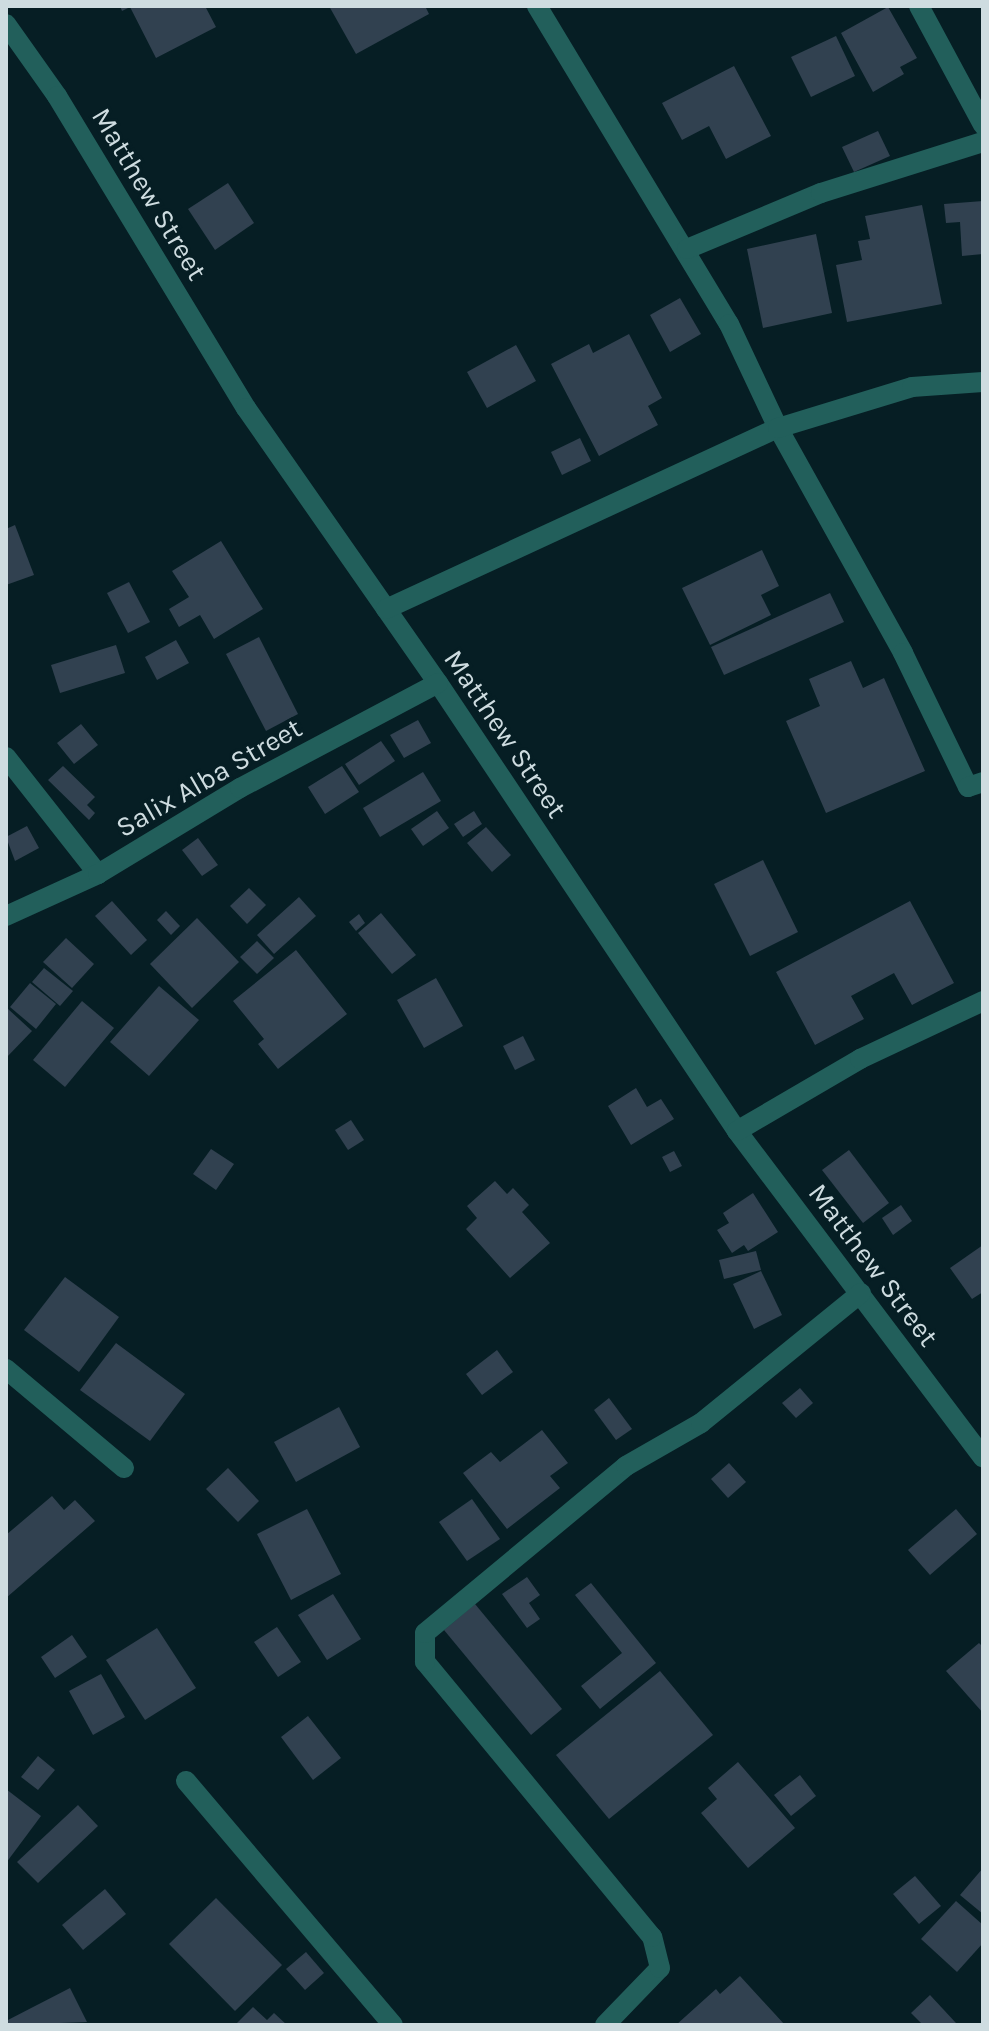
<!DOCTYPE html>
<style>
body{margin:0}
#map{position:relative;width:989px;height:2031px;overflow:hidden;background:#061e24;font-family:Karla,sans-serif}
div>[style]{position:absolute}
.building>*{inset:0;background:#314150}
.street>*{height:20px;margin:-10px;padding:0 10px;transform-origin:10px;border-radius:10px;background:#225f5b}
span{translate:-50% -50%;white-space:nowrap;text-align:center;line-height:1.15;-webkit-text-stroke:6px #061e24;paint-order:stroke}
.street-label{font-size:28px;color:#cedce0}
.frame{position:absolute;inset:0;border:8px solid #cedce0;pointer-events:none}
</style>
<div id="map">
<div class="building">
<i style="clip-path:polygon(120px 6px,205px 6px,216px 27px,156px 58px,130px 7px,122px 11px)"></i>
<i style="clip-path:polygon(329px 6px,425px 6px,429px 14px,356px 54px)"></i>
<i style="clip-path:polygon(888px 7px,917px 58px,900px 67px,904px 74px,873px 92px,841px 33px)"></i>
<i style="clip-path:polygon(836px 36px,855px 76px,811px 97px,791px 57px)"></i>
<i style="clip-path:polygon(734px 66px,771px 136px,726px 159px,709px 126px,682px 140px,662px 103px)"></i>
<i style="clip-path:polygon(878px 131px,890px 156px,854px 172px,842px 147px)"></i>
<i style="clip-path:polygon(228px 183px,254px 223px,215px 250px,188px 209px)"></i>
<i style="clip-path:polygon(983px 201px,983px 254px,962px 256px,960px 222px,946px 223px,944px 204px)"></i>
<i style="clip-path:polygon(922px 205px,942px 304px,847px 322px,836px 265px,862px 260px,858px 241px,870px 239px,865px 216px)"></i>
<i style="clip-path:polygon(816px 234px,832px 313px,763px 328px,747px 249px)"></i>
<i style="clip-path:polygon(680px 298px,701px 334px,670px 352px,650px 315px)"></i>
<i style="clip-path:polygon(629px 334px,662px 398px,648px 406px,658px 425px,599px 456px,551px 364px,589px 344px,593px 353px)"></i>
<i style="clip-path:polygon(516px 345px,536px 381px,487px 408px,467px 372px)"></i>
<i style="clip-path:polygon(580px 438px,591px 461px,562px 475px,551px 452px)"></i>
<i style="clip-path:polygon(15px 525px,34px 575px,6px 585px,6px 529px)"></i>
<i style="clip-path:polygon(221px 541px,263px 609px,214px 639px,200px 615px,179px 627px,169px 609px,189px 597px,172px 571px)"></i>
<i style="clip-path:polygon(762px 550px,779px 586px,761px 595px,771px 615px,710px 645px,682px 588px)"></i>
<i style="clip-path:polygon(129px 582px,150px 622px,128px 633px,107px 593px)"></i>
<i style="clip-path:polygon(830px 593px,844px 622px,724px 675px,711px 647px)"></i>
<i style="clip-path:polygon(259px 637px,298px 714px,266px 731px,226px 654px)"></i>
<i style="clip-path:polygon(176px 640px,189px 663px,157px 680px,145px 657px)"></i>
<i style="clip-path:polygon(116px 645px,125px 673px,60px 693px,51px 665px)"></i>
<i style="clip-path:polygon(851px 661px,863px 688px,884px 678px,925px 771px,826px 813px,786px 721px,820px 706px,809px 679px)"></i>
<i style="clip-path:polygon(418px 720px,431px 743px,404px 758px,390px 735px)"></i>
<i style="clip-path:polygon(81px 724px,98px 745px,74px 764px,57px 743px)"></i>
<i style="clip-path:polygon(381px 741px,395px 761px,359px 785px,345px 764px)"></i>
<i style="clip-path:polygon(63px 766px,95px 797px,87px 805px,95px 813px,89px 820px,48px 780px)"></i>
<i style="clip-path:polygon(342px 766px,359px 792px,325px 814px,308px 787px)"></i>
<i style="clip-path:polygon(423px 772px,441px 801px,380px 837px,363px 808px)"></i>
<i style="clip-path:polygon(437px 811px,449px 828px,423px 846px,411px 829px)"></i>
<i style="clip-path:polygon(474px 811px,482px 824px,463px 837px,454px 824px)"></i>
<i style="clip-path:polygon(27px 826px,39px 848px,15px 861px,6px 837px)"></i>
<i style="clip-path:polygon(486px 827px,511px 855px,492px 872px,467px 843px)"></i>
<i style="clip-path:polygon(198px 838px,218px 865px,202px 876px,182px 850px)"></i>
<i style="clip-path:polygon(763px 860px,798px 932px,750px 956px,714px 884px)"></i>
<i style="clip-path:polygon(249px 888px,266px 905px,247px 924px,230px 906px)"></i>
<i style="clip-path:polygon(299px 897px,316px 916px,274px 954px,257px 935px)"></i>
<i style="clip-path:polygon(112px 901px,147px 940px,131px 955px,95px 916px)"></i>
<i style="clip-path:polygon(910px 901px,954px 983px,912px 1005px,894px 973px,851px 996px,864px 1019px,815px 1045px,776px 972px)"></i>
<i style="clip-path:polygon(166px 911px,180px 926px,171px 935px,157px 920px)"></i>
<i style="clip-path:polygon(381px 913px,416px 955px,392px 974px,358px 933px)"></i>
<i style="clip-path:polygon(359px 914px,365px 923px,356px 931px,349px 922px)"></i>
<i style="clip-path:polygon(197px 918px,239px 962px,192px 1008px,150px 964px)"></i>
<i style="clip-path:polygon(66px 938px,94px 964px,72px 988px,43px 962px)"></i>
<i style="clip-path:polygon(257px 941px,274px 958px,257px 974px,240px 957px)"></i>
<i style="clip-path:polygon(296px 950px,347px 1014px,278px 1069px,258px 1044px,264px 1039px,233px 1001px)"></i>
<i style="clip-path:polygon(44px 968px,73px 991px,60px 1006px,32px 982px)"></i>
<i style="clip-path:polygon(436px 978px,463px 1026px,424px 1048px,397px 1000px)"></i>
<i style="clip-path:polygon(30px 983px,56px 1004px,36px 1029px,10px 1007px)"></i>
<i style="clip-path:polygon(159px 986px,199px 1020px,149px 1076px,110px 1042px)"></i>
<i style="clip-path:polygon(82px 1001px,114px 1028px,65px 1087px,33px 1060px)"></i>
<i style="clip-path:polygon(7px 1008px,32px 1031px,6px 1058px,6px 1009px)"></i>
<i style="clip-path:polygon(523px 1036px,535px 1060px,515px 1070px,503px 1046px)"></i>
<i style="clip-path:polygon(636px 1088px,647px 1107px,661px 1099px,674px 1119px,631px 1145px,608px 1106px)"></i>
<i style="clip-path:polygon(351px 1120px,364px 1140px,348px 1150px,335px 1130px)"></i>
<i style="clip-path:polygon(211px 1149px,234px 1164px,216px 1190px,193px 1174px)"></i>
<i style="clip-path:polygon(849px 1150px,889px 1203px,863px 1223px,822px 1170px)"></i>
<i style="clip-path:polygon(674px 1151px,682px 1166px,670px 1172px,662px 1157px)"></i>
<i style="clip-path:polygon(495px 1181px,507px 1194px,513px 1188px,529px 1205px,522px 1212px,550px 1243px,510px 1278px,466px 1229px,477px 1218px,467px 1206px)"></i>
<i style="clip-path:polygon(753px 1193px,778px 1232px,748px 1251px,744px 1245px,732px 1253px,717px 1230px,729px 1223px,723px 1213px)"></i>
<i style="clip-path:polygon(901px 1205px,912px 1221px,893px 1235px,882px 1218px)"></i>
<i style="clip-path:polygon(983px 1245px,983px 1292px,972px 1299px,950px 1268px)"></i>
<i style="clip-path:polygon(756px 1251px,761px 1270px,724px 1279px,719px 1260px)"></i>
<i style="clip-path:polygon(761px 1271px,782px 1315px,754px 1329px,733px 1284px)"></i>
<i style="clip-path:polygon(65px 1277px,119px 1317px,79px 1372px,24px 1330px)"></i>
<i style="clip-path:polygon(116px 1343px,185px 1394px,150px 1441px,80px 1390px)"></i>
<i style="clip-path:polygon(497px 1350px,513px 1372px,482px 1395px,466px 1374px)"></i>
<i style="clip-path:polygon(800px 1388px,813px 1403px,796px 1418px,782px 1403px)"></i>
<i style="clip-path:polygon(609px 1398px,632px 1429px,616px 1440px,594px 1410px)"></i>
<i style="clip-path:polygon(339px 1407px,360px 1447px,296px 1482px,274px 1442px)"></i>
<i style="clip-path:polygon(542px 1430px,568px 1463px,550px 1476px,560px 1488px,507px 1529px,463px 1473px,491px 1452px,500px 1462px)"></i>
<i style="clip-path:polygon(729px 1463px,746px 1482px,728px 1498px,711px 1479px)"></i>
<i style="clip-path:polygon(228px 1468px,259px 1501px,238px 1522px,206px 1489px)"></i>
<i style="clip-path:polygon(52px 1496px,64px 1510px,75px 1500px,95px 1521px,6px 1598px,6px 1535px)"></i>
<i style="clip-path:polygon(472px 1499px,500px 1539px,467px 1561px,439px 1522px)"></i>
<i style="clip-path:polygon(307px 1509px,341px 1574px,291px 1600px,257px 1534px)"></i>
<i style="clip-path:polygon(956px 1509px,977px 1534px,930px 1575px,908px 1550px)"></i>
<i style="clip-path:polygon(527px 1577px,540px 1595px,529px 1603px,540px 1619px,527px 1628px,502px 1594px)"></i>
<i style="clip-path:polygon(591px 1583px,656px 1663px,600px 1709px,581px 1686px,622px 1653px,575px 1595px)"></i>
<i style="clip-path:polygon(333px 1594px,361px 1639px,327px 1660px,298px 1615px)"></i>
<i style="clip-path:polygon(475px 1604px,562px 1709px,531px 1735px,444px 1630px)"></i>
<i style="clip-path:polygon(277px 1627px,301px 1662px,278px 1677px,254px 1642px)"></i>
<i style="clip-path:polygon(157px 1628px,196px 1688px,145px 1720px,106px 1660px)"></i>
<i style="clip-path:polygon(72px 1635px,87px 1657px,55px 1678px,41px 1657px)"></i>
<i style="clip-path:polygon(979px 1643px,983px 1647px,983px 1713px,946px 1671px)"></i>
<i style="clip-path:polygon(660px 1671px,713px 1735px,609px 1819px,556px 1755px)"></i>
<i style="clip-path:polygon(101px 1674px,125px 1717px,93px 1735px,69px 1691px)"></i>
<i style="clip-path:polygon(308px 1716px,341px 1758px,313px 1780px,281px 1737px)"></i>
<i style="clip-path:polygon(38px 1756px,55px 1770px,38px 1790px,21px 1777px)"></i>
<i style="clip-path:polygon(738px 1762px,795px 1828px,748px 1868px,701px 1813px,717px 1799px,708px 1788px)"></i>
<i style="clip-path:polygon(800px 1775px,816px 1796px,791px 1816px,774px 1795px)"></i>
<i style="clip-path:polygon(6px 1789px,41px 1816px,6px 1863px)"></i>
<i style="clip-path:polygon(78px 1805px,98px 1826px,38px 1883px,17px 1862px)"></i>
<i style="clip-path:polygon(983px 1868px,983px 1914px,960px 1895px)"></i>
<i style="clip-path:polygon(915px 1876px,941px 1906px,919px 1924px,893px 1894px)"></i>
<i style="clip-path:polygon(105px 1889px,126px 1914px,83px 1950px,62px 1925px)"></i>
<i style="clip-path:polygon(216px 1898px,282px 1965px,235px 2011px,169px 1944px)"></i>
<i style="clip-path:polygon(956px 1901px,983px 1925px,983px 1943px,957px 1972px,921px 1939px)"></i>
<i style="clip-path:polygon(306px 1952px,324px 1973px,305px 1990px,286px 1969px)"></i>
<i style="clip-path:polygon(740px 1976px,785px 2025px,676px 2025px,716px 1989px,720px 1994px)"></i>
<i style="clip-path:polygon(70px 1988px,87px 2022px,6px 2025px,6px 2021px)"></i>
<i style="clip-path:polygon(930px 1995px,956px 2023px,954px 2025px,923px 2025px,911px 2013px)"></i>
<i style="clip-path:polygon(253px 2007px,267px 2020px,274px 2013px,287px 2025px,235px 2025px)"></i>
</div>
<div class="street">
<i style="left:537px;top:6px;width:371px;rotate:58.9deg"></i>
<i style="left:729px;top:324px;width:115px;rotate:64.8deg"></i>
<i style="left:778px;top:428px;width:257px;rotate:60.9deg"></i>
<i style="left:903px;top:653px;width:149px;rotate:64.1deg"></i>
<i style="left:968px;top:787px;width:16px;rotate:-18deg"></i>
<i style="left:919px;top:6px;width:135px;rotate:61.7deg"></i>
<i style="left:6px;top:24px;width:88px;rotate:54.7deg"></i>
<i style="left:57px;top:96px;width:365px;rotate:58.8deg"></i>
<i style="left:246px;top:408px;width:335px;rotate:55.1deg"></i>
<i style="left:438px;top:683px;width:539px;rotate:56.28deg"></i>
<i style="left:737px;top:1131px;width:409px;rotate:53deg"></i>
<i style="left:687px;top:249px;width:145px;rotate:-22.7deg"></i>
<i style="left:821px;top:193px;width:170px;rotate:-17.5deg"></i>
<i style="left:386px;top:609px;width:432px;rotate:-24.8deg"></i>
<i style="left:778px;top:428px;width:140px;rotate:-17deg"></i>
<i style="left:912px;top:387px;width:71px;rotate:-4deg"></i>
<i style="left:6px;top:757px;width:149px;rotate:51.8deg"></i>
<i style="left:6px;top:916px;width:101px;rotate:-24.5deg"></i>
<i style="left:98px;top:874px;width:166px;rotate:-31.2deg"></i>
<i style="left:240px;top:788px;width:224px;rotate:-27.9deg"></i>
<i style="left:737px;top:1131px;width:143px;rotate:-30.3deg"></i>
<i style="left:860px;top:1059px;width:136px;rotate:-25.2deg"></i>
<i style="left:6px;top:1369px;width:154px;rotate:40deg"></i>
<i style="left:186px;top:1781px;width:320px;rotate:49.7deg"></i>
<i style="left:605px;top:2025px;width:79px;rotate:-46deg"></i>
<i style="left:660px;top:1968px;width:32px;rotate:-104deg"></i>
<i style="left:652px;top:1937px;width:357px;rotate:-129.5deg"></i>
<i style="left:425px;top:1662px;width:29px;rotate:-90deg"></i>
<i style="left:425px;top:1633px;width:261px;rotate:-39.7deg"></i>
<i style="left:626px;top:1466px;width:86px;rotate:-29.8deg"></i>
<i style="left:701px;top:1423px;width:206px;rotate:-39.1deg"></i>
</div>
<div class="street-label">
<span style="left:149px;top:194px;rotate:59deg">Matthew Street</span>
<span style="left:505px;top:734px;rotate:56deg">Matthew Street</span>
<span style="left:209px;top:778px;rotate:-30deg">Salix Alba Street</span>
<span style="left:873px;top:1265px;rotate:53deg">Matthew Street</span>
</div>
<div class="frame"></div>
</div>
